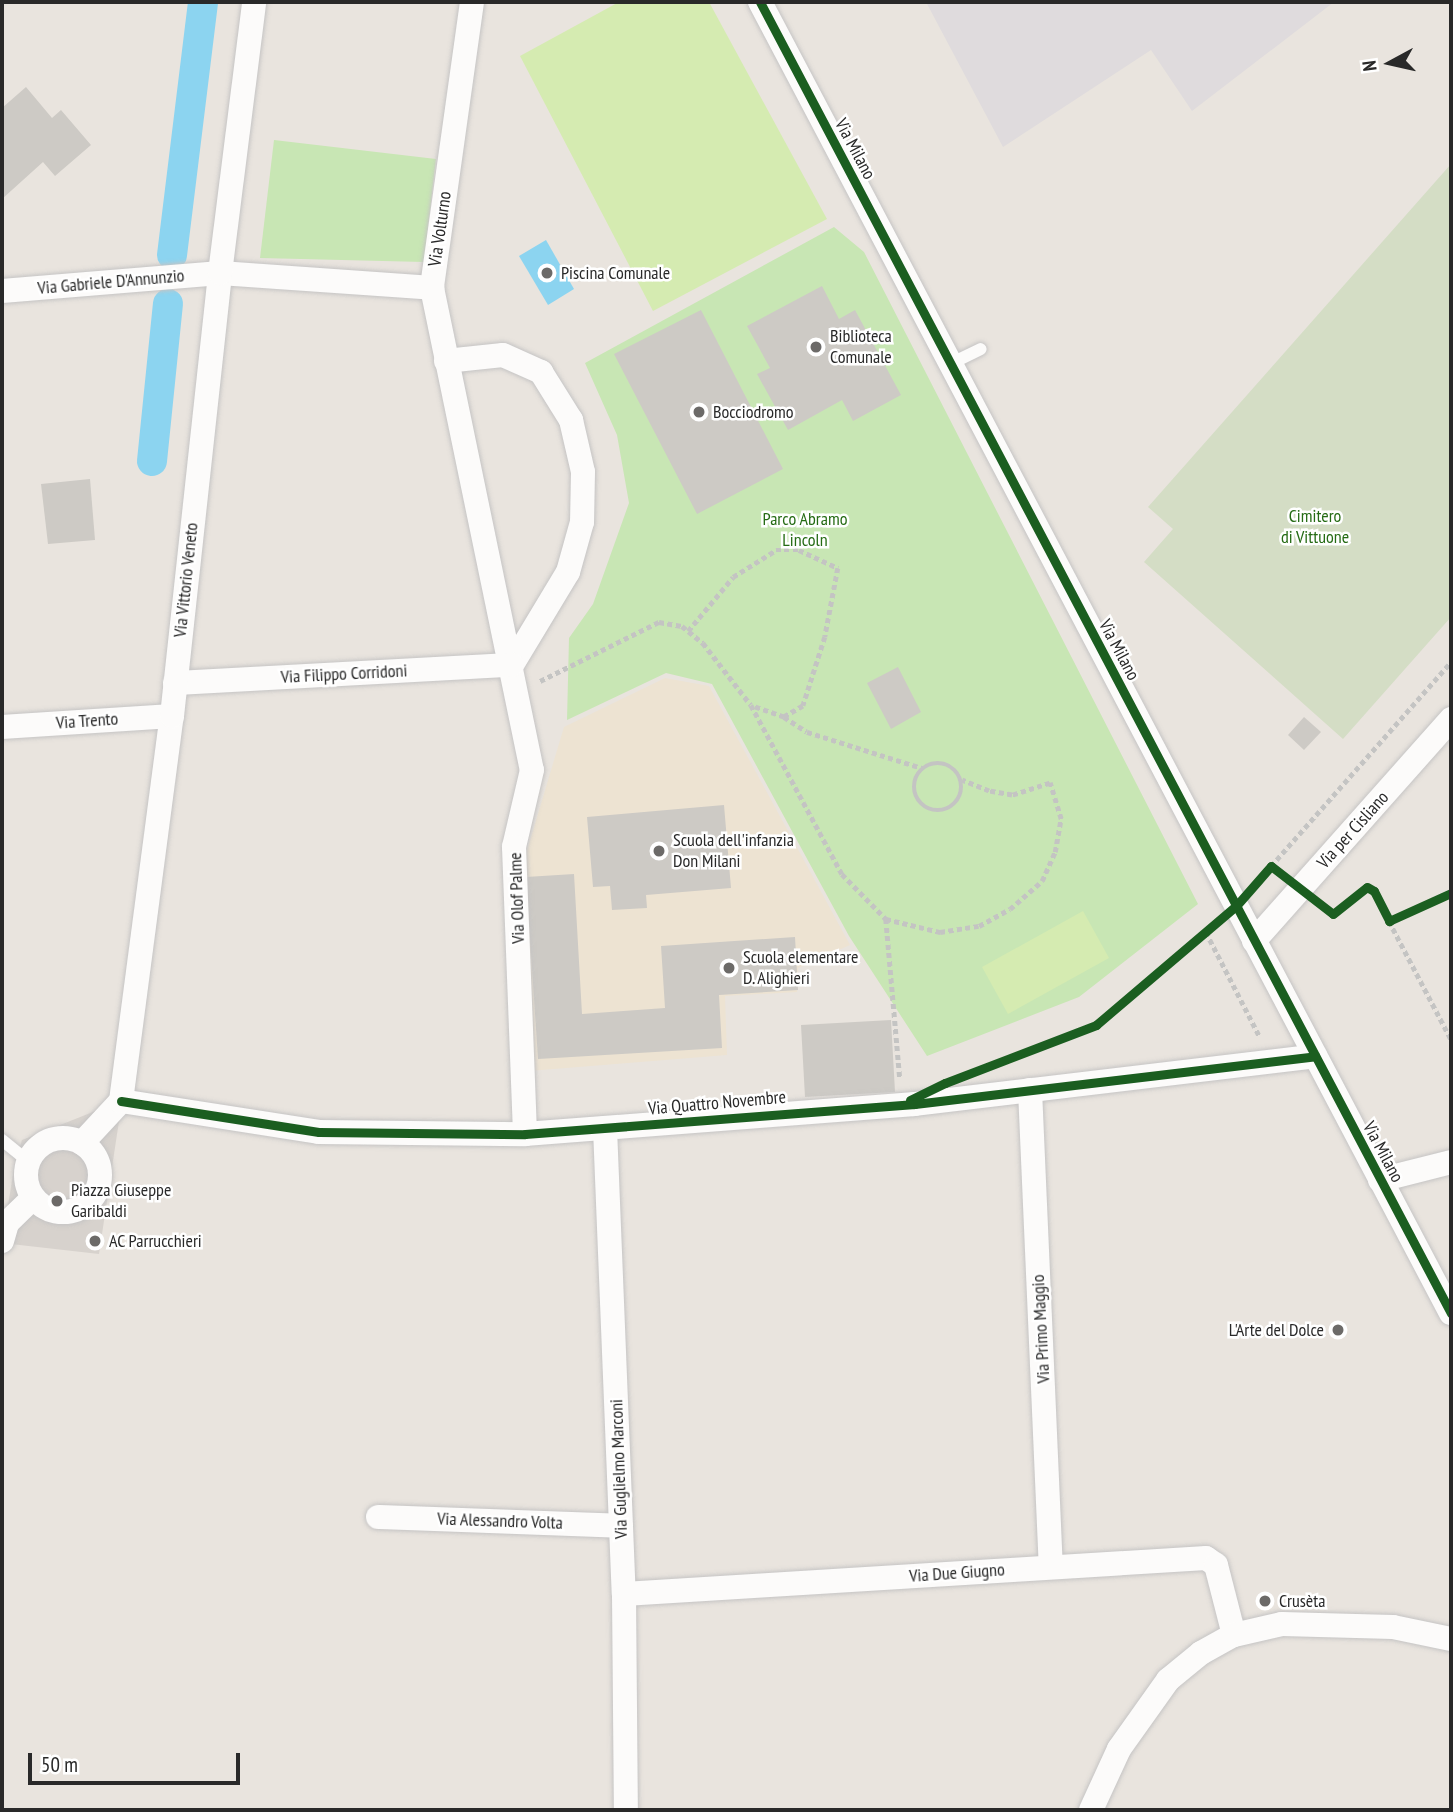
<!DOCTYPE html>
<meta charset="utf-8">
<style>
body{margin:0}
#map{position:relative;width:1453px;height:1812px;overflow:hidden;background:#e9e4de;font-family:"PT Sans Narrow",sans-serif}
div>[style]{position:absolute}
.industrial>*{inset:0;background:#dfdbdd}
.education>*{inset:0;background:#ede3d2}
.green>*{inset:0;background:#c8e6b4}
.cemetery>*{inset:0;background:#d4ddc5}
.pitch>*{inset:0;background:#d5ebb1}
.plaza>*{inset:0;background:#d7d2cd}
.water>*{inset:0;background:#8cd4f0}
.canal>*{height:30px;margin:-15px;padding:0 15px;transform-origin:15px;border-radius:15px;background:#8cd4f0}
.building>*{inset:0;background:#cdcac5}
.path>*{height:4.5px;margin-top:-2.25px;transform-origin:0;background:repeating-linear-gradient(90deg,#c4c4c3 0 5px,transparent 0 8.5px)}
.path>.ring{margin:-2.25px;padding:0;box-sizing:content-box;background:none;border:4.5px solid #c4c4c3;border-radius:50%}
.roads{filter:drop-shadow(0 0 2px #c5c4c4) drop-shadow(0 0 2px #c5c4c4)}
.service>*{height:12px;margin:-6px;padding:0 6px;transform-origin:6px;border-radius:6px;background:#fcfbfa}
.minor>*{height:24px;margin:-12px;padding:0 12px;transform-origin:12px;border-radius:12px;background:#fcfbfa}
.minor>.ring{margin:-12px;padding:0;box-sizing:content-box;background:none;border:24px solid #fcfbfa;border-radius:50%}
.cycleway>*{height:9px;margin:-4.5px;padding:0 4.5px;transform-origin:4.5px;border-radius:4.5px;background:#1b5e20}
.dots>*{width:19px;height:19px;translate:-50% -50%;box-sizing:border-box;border:4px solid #fff;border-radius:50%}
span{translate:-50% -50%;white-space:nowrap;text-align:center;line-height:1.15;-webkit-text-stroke:5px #fff;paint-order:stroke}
.street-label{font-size:18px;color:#292929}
.poi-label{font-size:18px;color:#292929}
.left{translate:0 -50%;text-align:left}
.right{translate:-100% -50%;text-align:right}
.park-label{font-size:18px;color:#256b14}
.frame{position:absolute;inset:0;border:4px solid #292929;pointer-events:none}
.north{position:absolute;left:1355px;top:28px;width:70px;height:70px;-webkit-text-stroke:5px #fff;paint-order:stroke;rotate:262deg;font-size:19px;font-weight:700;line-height:28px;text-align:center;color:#292929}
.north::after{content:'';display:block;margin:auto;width:24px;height:32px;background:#292929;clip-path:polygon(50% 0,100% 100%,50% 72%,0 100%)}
.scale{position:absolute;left:28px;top:1753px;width:212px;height:32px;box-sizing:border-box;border:4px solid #292929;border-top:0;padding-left:9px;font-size:21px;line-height:24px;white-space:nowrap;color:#292929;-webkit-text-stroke:5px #fff;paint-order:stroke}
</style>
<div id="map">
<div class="industrial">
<i style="clip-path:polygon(926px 2px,1334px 2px,1192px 111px,1151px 50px,1003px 147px)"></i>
</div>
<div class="education">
<i style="clip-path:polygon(665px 678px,709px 686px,850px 945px,798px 968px,797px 992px,725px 996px,727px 1055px,529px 1071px,525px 857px,564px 727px)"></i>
</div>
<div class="green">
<i style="clip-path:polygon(274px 140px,436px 159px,424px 262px,260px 258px)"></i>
<i style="clip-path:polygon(834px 227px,864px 252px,1198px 904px,1079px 997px,927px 1056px,849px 936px,712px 684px,666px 673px,567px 720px,569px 638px,593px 604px,629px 503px,617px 435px,585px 363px)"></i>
</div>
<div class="cemetery">
<i style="clip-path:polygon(1451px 164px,1451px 617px,1343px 739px,1144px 562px,1173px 529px,1148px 507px)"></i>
</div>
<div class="pitch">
<i style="clip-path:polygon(619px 2px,709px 2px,827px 219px,653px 311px,520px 56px)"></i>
<i style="clip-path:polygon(1083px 911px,1109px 958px,1008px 1014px,982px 967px)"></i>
</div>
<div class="plaza">
<i style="clip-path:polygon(103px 1108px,119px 1121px,99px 1254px,2px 1243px,14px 1168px,22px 1140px)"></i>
</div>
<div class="water">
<i style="clip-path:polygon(546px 240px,574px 289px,548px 305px,519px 256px)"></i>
</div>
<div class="canal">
<i style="left:172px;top:255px;width:255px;rotate:-83deg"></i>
<i style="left:152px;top:461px;width:158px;rotate:-84.2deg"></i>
</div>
<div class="building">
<i style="clip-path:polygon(26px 87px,52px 118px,61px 110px,91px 145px,55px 176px,43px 162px,2px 199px,2px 108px)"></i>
<i style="clip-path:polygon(822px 286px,839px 319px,855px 310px,901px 395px,853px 421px,842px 400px,788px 430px,757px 374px,770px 368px,747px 326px)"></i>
<i style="clip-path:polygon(701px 310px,783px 469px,697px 514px,614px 354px)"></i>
<i style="clip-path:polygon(90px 479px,95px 540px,48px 544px,41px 484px)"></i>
<i style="clip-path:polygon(898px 667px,921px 712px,891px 729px,867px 683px)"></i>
<i style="clip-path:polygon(1304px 717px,1321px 732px,1304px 750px,1288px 735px)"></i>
<i style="clip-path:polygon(724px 805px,731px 888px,646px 895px,647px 908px,612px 910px,610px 886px,593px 887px,587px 817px)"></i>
<i style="clip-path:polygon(574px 874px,582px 1014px,665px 1008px,661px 946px,795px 937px,798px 990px,719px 995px,722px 1048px,538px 1059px,526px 877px)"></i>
<i style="clip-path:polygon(891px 1020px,895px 1092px,805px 1097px,801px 1025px)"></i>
</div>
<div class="path">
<i style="left:688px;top:631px;width:70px;rotate:-50.2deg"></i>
<i style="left:733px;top:577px;width:51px;rotate:-32.1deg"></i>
<i style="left:776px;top:550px;width:23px"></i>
<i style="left:799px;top:550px;width:43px;rotate:24.8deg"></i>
<i style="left:838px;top:568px;width:70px;rotate:100.7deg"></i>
<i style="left:825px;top:637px;width:72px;rotate:107.7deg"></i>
<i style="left:803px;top:706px;width:22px;rotate:150deg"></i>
<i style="left:784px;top:717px;width:34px;rotate:-161deg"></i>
<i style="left:540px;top:681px;width:133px;rotate:-26.4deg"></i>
<i style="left:659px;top:622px;width:23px;rotate:10deg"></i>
<i style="left:682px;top:626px;width:27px;rotate:39deg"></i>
<i style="left:703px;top:643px;width:78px;rotate:52.3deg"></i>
<i style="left:751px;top:705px;width:192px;rotate:61.7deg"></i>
<i style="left:842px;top:874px;width:63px;rotate:45.6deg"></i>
<i style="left:886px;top:919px;width:56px;rotate:13.5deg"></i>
<i style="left:940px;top:932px;width:39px;rotate:-9deg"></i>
<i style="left:979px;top:926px;width:35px;rotate:-29deg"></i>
<i style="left:1010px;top:909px;width:43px;rotate:-41.2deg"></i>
<i style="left:1042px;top:881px;width:32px;rotate:-66deg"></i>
<i style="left:1055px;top:852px;width:34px;rotate:-80deg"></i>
<i style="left:1061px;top:819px;width:38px;rotate:-107deg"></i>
<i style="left:1050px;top:783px;width:40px;rotate:162deg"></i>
<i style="left:1012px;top:795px;width:23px;rotate:-170deg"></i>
<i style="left:989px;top:791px;width:29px;rotate:-158deg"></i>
<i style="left:784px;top:717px;width:27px;rotate:33deg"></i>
<i style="left:807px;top:732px;width:121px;rotate:17.4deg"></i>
<i class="ring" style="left:914px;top:763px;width:43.5px;height:43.5px"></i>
<i style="left:1271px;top:866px;width:272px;rotate:-48.6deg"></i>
<i style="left:886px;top:919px;width:161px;rotate:85deg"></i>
<i style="left:1389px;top:921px;width:133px;rotate:62.3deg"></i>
<i style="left:1206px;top:932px;width:118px;rotate:62.8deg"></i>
</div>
<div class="roads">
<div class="service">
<i style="left:950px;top:364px;width:34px;rotate:-26deg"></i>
<i style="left:2px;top:1140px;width:33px;rotate:39deg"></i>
</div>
<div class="minor">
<i style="left:472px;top:2px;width:289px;rotate:98deg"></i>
<i style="left:432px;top:288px;width:492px;rotate:78.3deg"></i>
<i style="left:532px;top:770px;width:79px;rotate:103.2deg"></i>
<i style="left:514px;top:847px;width:287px;rotate:87.8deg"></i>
<i style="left:760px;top:2px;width:1482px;rotate:62.21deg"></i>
<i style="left:2px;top:291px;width:219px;rotate:-4.7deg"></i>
<i style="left:220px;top:273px;width:213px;rotate:4deg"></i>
<i style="left:446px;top:361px;width:57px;rotate:-6deg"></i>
<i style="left:503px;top:355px;width:42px;rotate:24.1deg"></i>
<i style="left:541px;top:372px;width:57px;rotate:58deg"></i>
<i style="left:571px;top:420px;width:53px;rotate:77deg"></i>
<i style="left:583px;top:472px;width:50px;rotate:91.1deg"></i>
<i style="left:582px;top:522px;width:52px;rotate:105.6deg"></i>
<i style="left:568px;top:572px;width:109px;rotate:121.1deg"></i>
<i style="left:175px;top:683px;width:337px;rotate:-3.1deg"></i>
<i style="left:2px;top:727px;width:170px;rotate:-3.7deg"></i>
<i style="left:1254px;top:941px;width:297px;rotate:-48.4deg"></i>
<i style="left:1030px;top:1090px;width:477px;rotate:87.5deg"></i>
<i style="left:121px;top:1101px;width:200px;rotate:8.9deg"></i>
<i style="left:319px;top:1132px;width:206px;rotate:0.6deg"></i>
<i style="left:525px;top:1134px;width:391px;rotate:-4.4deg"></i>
<i style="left:915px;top:1104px;width:403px;rotate:-6.8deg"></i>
<i style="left:605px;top:1128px;width:466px;rotate:87.7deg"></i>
<i style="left:624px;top:1594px;width:216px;rotate:89.5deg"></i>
<i class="ring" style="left:26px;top:1138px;width:50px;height:50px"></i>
<i style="left:82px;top:1143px;width:57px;rotate:-47.1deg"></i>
<i style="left:121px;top:1101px;width:388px;rotate:-82.5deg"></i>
<i style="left:172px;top:716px;width:446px;rotate:-83.8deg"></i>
<i style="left:220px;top:273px;width:273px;rotate:-82.8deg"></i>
<i style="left:1380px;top:1180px;width:73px;rotate:-14.2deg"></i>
<i style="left:2px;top:1241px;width:19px;rotate:-74deg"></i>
<i style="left:7px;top:1223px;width:36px;rotate:-44deg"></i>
<i style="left:378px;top:1517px;width:243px;rotate:2.1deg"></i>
<i style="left:624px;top:1594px;width:583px;rotate:-3.54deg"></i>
<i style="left:1206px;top:1558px;width:12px;rotate:35deg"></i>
<i style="left:1216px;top:1565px;width:72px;rotate:75.6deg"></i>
<i style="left:1091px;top:1810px;width:67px;rotate:-65.3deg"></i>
<i style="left:1119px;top:1749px;width:85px;rotate:-54.6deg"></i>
<i style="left:1168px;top:1680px;width:43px;rotate:-39.3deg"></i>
<i style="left:1201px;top:1653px;width:38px;rotate:-29deg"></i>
<i style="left:1234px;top:1635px;width:49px;rotate:-12.9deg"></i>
<i style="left:1282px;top:1624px;width:111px;rotate:1.5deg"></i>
<i style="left:1393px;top:1627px;width:59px;rotate:11.7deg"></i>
</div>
</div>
<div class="cycleway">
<i style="left:760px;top:2px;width:1482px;rotate:62.21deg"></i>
<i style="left:910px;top:1100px;width:39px;rotate:-26deg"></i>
<i style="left:945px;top:1083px;width:162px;rotate:-21deg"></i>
<i style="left:1096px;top:1025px;width:184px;rotate:-40.4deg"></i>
<i style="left:1236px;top:906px;width:53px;rotate:-48.8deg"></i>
<i style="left:1271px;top:866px;width:78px;rotate:37.7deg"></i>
<i style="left:1333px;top:914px;width:43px;rotate:-38.5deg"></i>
<i style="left:1367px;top:887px;width:8px;rotate:30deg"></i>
<i style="left:1374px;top:891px;width:34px;rotate:63deg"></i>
<i style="left:1389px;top:921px;width:68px;rotate:-24.3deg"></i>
<i style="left:121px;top:1101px;width:200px;rotate:8.9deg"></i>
<i style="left:319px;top:1132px;width:206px;rotate:0.6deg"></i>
<i style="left:525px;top:1134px;width:391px;rotate:-4.4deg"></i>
<i style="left:915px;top:1104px;width:403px;rotate:-6.8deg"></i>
</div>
<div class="dots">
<i style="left:547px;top:273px;background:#6c6a68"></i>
<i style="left:816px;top:347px;background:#6c6a68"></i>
<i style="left:699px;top:412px;background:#6c6a68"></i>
<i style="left:659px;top:851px;background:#6c6a68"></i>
<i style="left:729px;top:968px;background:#6c6a68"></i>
<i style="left:57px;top:1201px;background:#6c6a68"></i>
<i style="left:95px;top:1241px;background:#6c6a68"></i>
<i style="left:1338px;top:1330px;background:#6c6a68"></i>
<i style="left:1265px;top:1601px;background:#6c6a68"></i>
</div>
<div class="street-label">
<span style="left:855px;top:149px;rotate:62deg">Via Milano</span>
<span style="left:440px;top:229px;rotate:-82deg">Via Volturno</span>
<span style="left:111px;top:282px;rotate:-5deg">Via Gabriele D'Annunzio</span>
<span style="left:186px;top:580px;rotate:-84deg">Via Vittorio Veneto</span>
<span style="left:1119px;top:650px;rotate:62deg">Via Milano</span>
<span style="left:344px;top:674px;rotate:-3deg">Via Filippo Corridoni</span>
<span style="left:87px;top:721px;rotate:-4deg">Via Trento</span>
<span style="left:1353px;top:830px;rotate:-48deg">Via per Cisliano</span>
<span style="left:517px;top:898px;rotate:-92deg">Via Olof Palme</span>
<span style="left:717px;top:1103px;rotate:-5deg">Via Quattro Novembre</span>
<span style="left:1383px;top:1152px;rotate:62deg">Via Milano</span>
<span style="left:1041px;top:1329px;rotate:-93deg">Via Primo Maggio</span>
<span style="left:619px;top:1469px;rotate:-92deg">Via Guglielmo Marconi</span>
<span style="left:500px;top:1521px;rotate:2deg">Via Alessandro Volta</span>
<span style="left:957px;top:1573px;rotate:-4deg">Via Due Giugno</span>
</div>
<div class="poi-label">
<span class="left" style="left:561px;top:273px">Piscina Comunale</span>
<span class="left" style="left:830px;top:347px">Biblioteca<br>Comunale</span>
<span class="left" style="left:713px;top:412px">Bocciodromo</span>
<span class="left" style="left:673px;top:851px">Scuola dell'infanzia<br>Don Milani</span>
<span class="left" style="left:743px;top:968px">Scuola elementare<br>D. Alighieri</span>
<span class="left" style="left:71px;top:1201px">Piazza Giuseppe<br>Garibaldi</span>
<span class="left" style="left:109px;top:1241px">AC Parrucchieri</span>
<span class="right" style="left:1324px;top:1330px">L'Arte del Dolce</span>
<span class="left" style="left:1279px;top:1601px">Crusèta</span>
</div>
<div class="park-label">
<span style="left:1315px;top:527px">Cimitero<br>di Vittuone</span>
<span style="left:805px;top:530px">Parco Abramo<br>Lincoln</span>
</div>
<div class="frame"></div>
<div class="north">N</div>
<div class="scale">50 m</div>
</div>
